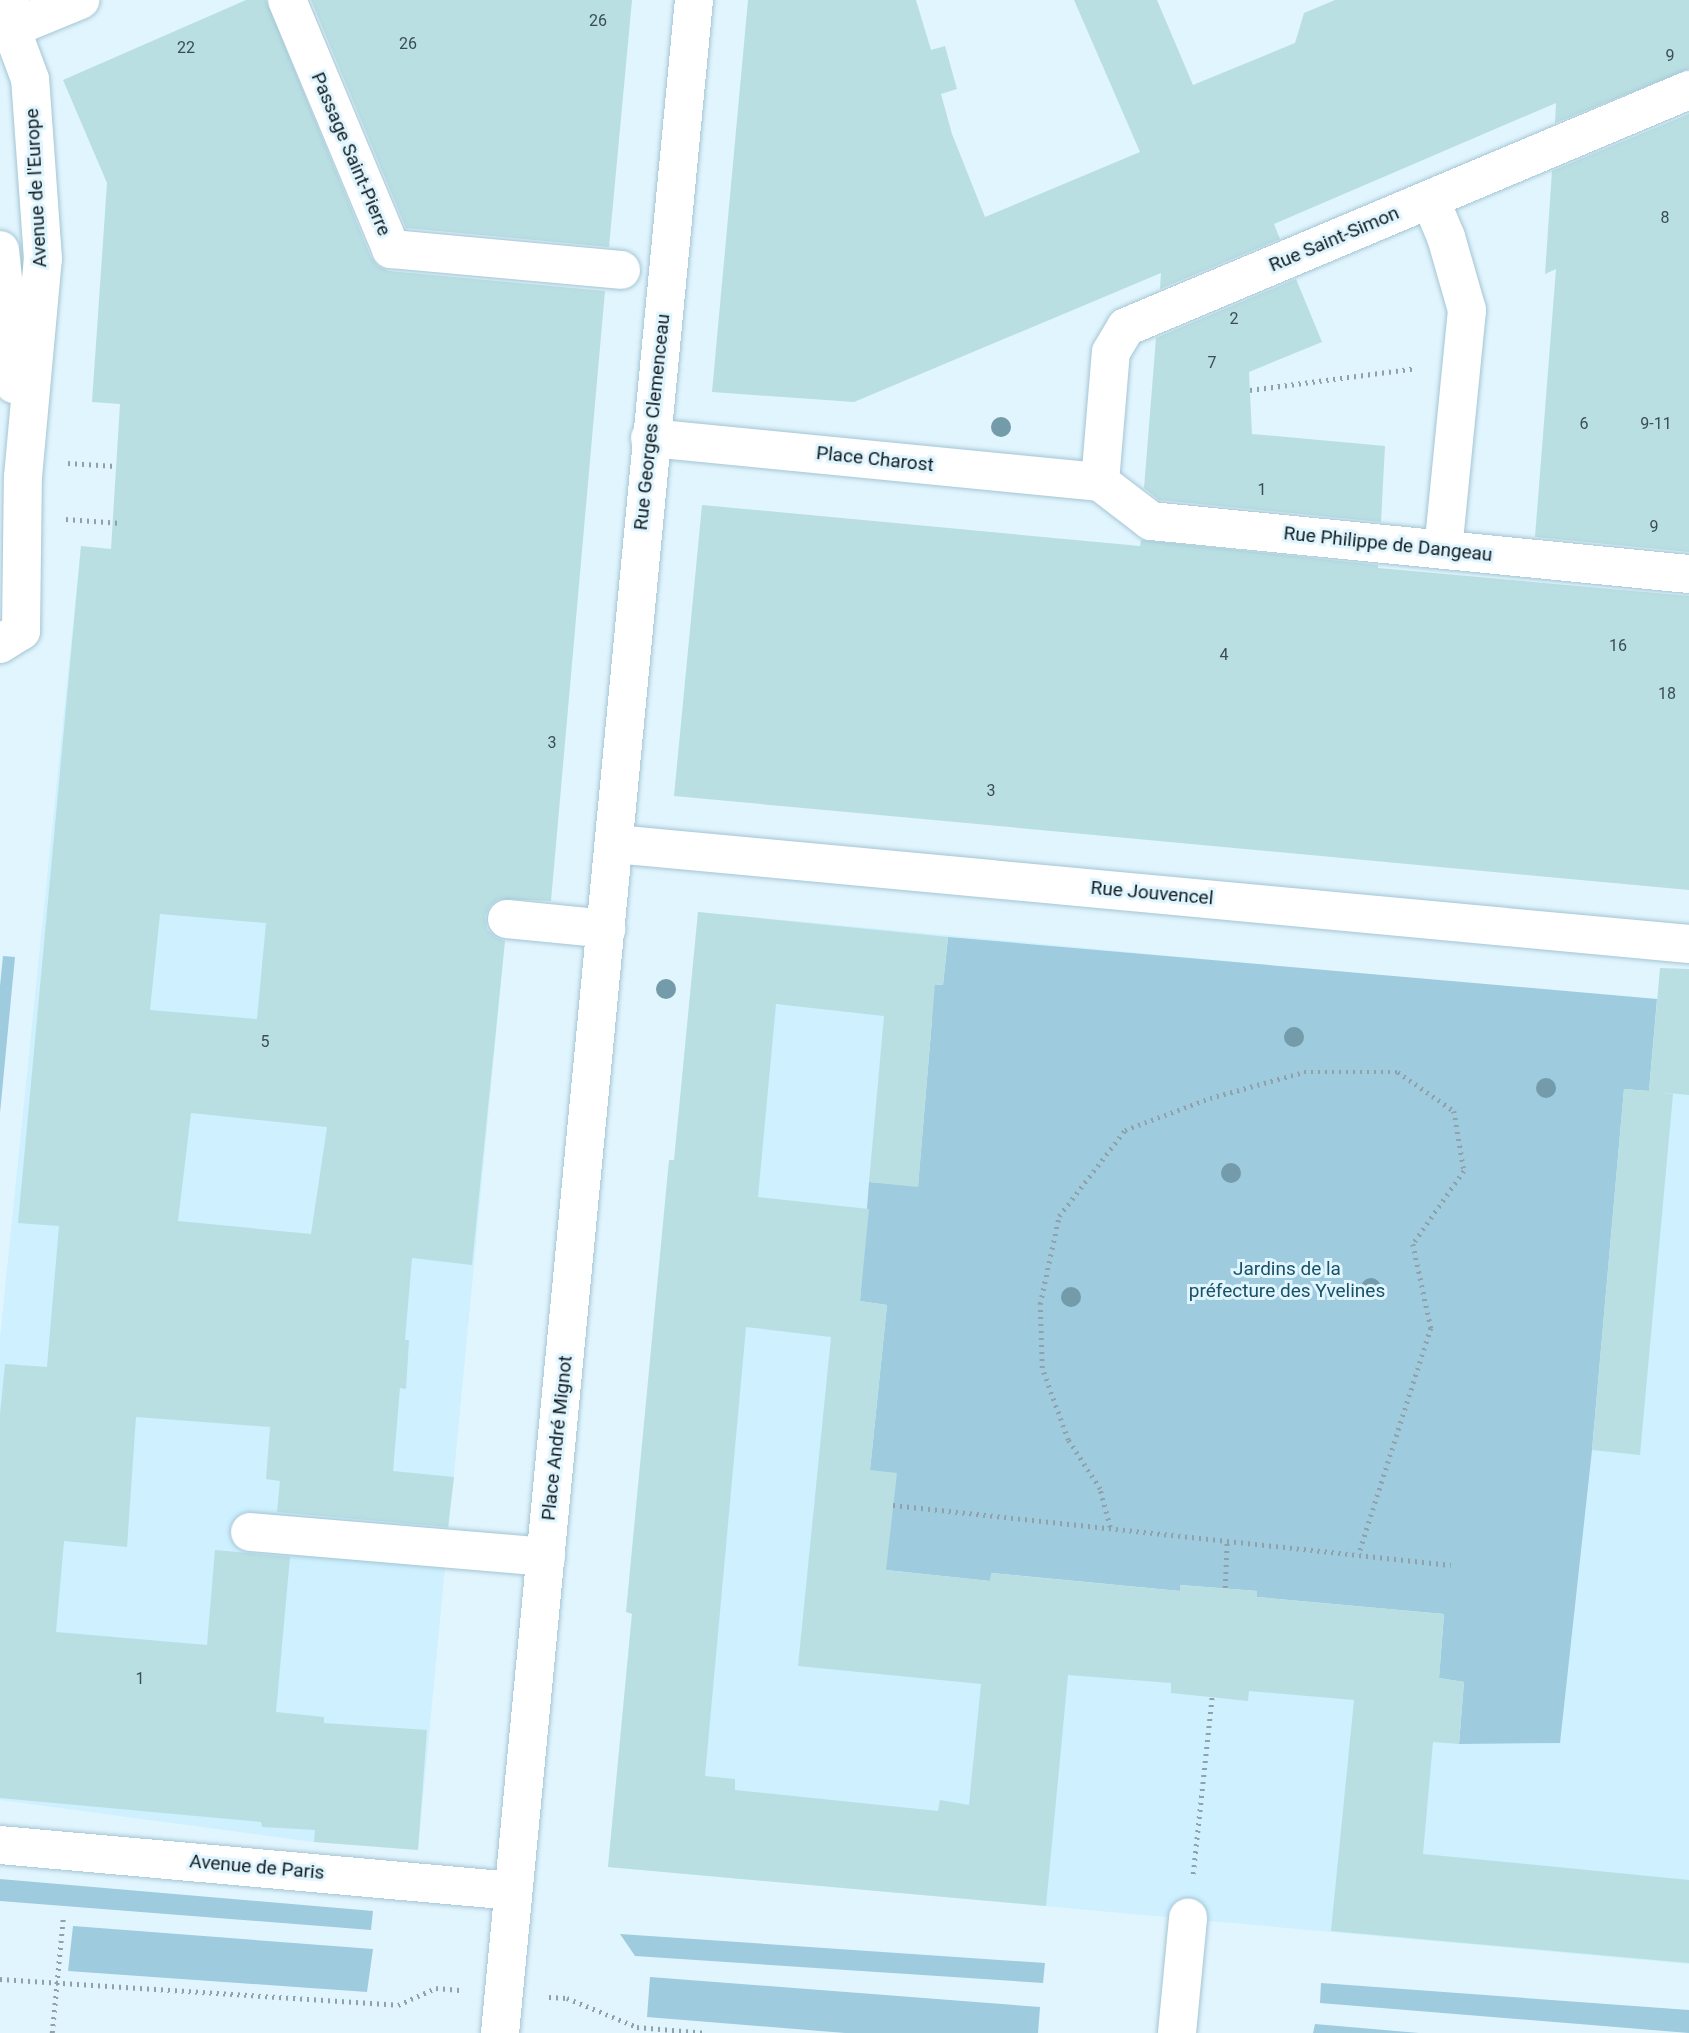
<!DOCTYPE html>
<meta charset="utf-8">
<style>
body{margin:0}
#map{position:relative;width:1689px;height:2033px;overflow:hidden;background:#e1f5fe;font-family:Roboto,sans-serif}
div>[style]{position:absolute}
.built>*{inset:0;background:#cef0ff}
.green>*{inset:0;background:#9fcbdf}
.building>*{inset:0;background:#b9dfe3}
.path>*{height:4.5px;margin-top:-2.25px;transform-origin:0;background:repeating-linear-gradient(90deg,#90a1a9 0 2px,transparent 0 7px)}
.roads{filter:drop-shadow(0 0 2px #a4c5d4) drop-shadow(0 0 2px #a4c5d4)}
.minor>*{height:38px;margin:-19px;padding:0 19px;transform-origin:19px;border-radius:19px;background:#fff}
.trees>*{width:20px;height:20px;margin:-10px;border-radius:50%;background:#739baa}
span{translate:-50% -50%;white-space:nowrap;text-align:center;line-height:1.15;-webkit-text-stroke:6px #e1f5fe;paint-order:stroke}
.number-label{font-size:16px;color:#3a4d52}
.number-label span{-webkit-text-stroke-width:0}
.street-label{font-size:19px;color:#101c22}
.park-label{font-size:19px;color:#195166}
</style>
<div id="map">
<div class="built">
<i style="clip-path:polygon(81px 546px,509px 898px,418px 1850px,314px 1842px,0 1800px,0 1338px)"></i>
<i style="clip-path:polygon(698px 912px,1689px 1004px,1689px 1964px,608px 1867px)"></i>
</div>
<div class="green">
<i style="clip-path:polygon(948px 937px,1657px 999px,1649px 1091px,1624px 1089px,1592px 1450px,1560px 1743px,1459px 1744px,1464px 1682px,1439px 1678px,1444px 1614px,1257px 1597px,1257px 1591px,1181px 1585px,1180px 1591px,992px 1573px,990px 1581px,886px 1570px,870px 1470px,887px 1305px,860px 1301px,869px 1182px,918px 1186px,932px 1020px,894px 981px,943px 985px)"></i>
<i style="clip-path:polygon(3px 956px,15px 957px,0 1113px,0 986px)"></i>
<i style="clip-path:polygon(0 1879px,373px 1911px,371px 1930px,0 1901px)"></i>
<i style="clip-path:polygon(73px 1926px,373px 1949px,367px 1992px,68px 1971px)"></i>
<i style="clip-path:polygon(620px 1934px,1045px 1963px,1043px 1983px,635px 1956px)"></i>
<i style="clip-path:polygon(650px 1977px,1040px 2007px,1038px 2033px,845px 2033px,647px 2017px)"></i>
<i style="clip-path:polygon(1321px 1983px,1689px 2010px,1689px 2033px,1320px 2003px)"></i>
<i style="clip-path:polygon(1315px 2024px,1419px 2033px,1313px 2033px)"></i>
</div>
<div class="building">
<i style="clip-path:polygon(evenodd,246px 0,266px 0,371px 257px,378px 266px,389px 271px,605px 291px,551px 901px,499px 899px,490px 906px,485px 916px,487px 929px,495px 937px,505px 941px,472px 1265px,412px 1258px,405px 1340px,409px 1340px,406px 1389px,400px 1388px,393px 1471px,454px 1477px,448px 1527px,277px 1512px,280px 1481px,266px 1479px,270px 1427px,136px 1417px,127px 1547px,64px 1541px,56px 1632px,207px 1645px,215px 1550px,290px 1557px,276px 1712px,324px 1717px,324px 1723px,427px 1730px,418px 1850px,314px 1842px,315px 1830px,262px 1827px,261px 1822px,0 1798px,0 1414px,5px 1364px,47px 1367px,59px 1226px,18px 1223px,81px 546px,111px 549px,120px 404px,92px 402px,107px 183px,63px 80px,246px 0,160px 914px,266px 923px,257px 1019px,150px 1010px,160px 914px,246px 0,191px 1113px,327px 1127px,311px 1234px,178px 1221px,191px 1113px)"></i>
<i style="clip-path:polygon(311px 0,632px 0,609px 247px,406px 228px)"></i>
<i style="clip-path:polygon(748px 0,916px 0,931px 50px,945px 46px,957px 89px,941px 94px,952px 134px,985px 217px,1140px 152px,1074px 0,1157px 0,1193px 85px,1295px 43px,1304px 13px,1335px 0,1689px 0,1689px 69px,1555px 123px,1556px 103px,1274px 224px,1280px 239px,1160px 289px,1161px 273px,854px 402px,712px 392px)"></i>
<i style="clip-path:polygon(1689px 114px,1689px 552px,1535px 537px,1556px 269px,1545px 274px,1552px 171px)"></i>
<i style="clip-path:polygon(1296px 279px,1322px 342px,1249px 372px,1252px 434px,1385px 446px,1381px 522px,1159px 500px,1144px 488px,1156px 338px)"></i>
<i style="clip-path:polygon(702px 505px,1140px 546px,1141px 540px,1378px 565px,1378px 568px,1689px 596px,1689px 890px,674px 796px)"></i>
<i style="clip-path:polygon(evenodd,698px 912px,948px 937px,943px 985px,935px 984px,918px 1187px,869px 1182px,884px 1016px,776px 1004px,758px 1197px,869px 1209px,860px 1301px,887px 1305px,870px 1470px,897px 1473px,886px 1570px,990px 1581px,991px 1573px,1180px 1591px,1180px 1585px,1257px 1591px,1257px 1597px,1444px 1614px,1439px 1678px,1464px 1682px,1459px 1744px,1433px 1742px,1423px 1854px,1689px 1880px,1689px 1963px,1331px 1931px,1354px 1700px,1249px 1691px,1248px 1701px,1171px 1693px,1171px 1683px,1068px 1675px,1046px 1906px,608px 1867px,632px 1614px,626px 1612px,669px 1160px,674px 1160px,698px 912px,746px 1327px,831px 1337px,798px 1666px,981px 1684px,969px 1805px,940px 1800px,938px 1811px,735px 1790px,735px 1779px,705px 1776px,746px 1327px)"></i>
<i style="clip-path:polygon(1660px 968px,1689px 969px,1689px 1095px,1657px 1092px,1673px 1094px,1640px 1455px,1592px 1450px,1624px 1089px,1649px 1091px)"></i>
</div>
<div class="path">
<i style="left:1250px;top:390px;width:167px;rotate:-7.5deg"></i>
<i style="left:68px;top:463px;width:48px;rotate:3.6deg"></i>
<i style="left:66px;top:519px;width:55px;rotate:4.2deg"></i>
<i style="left:893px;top:1505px;width:561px;rotate:6.14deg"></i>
<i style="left:1110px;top:1527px;width:39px;rotate:-105deg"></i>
<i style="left:1100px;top:1489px;width:59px;rotate:-123.1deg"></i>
<i style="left:1068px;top:1440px;width:77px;rotate:-109.9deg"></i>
<i style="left:1042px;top:1368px;width:64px;rotate:-91.8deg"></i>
<i style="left:1040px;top:1304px;width:90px;rotate:-77.8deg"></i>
<i style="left:1059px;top:1216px;width:108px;rotate:-52.5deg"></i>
<i style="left:1125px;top:1130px;width:91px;rotate:-20.6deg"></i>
<i style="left:1210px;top:1098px;width:98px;rotate:-15.5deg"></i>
<i style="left:1304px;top:1072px;width:94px"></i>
<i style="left:1398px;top:1072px;width:68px;rotate:34.9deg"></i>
<i style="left:1454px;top:1111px;width:61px;rotate:80.5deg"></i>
<i style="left:1464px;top:1171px;width:89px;rotate:124.9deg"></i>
<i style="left:1413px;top:1244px;width:86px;rotate:77.9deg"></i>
<i style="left:1431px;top:1328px;width:236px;rotate:107.7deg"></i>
<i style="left:1225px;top:1588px;width:49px;rotate:-87.7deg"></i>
<i style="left:1193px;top:1874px;width:178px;rotate:-83.9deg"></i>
<i style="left:0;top:1979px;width:399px;rotate:3.7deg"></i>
<i style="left:398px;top:2005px;width:42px;rotate:-24.1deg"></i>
<i style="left:436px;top:1988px;width:24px;rotate:5deg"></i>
<i style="left:549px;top:1997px;width:18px;rotate:3deg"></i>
<i style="left:567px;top:1998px;width:76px;rotate:22.5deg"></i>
<i style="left:637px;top:2027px;width:70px;rotate:4.9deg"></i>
<i style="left:52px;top:2033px;width:115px;rotate:-84.5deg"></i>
</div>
<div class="roads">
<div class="minor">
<i style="left:287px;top:0;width:270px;rotate:67.3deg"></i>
<i style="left:391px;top:249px;width:231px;rotate:5.2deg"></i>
<i style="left:0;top:33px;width:87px;rotate:-22.4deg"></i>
<i style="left:1430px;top:199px;width:41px;rotate:67.2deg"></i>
<i style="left:1446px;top:237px;width:76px;rotate:74deg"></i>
<i style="left:1467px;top:310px;width:241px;rotate:95.7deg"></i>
<i style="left:0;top:250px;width:135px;rotate:84deg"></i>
<i style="left:650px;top:438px;width:452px;rotate:5.6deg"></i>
<i style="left:1100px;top:482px;width:130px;rotate:-85.2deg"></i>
<i style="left:1111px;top:352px;width:29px;rotate:-59deg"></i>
<i style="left:1126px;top:327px;width:611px;rotate:-22.83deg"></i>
<i style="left:1100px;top:482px;width:64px;rotate:37.4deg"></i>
<i style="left:1151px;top:521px;width:541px;rotate:5.63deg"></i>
<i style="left:0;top:644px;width:25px;rotate:-32deg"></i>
<i style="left:21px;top:631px;width:154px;rotate:-89.3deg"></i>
<i style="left:23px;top:477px;width:219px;rotate:-84.8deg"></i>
<i style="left:43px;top:259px;width:180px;rotate:-94.1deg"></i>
<i style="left:30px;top:79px;width:54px;rotate:-110.4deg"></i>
<i style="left:11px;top:28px;width:28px;rotate:-92deg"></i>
<i style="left:615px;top:844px;width:1079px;rotate:5.32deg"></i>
<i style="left:507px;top:919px;width:100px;rotate:5.7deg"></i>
<i style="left:250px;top:1532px;width:297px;rotate:4.8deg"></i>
<i style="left:0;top:1845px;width:515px;rotate:5.12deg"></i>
<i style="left:500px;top:2033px;width:2042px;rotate:-84.55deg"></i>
<i style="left:1177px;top:2033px;width:116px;rotate:-84.5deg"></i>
</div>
</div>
<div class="trees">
<i style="left:1001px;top:427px"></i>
<i style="left:666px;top:989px"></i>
<i style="left:1294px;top:1037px"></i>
<i style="left:1546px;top:1088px"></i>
<i style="left:1231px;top:1173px"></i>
<i style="left:1371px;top:1288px"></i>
<i style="left:1071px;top:1297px"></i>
</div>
<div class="number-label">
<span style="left:598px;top:21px">26</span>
<span style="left:408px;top:44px">26</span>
<span style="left:186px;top:48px">22</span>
<span style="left:1670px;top:56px">9</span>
<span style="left:1665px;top:218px">8</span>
<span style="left:1234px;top:319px">2</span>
<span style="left:1212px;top:363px">7</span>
<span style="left:1584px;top:424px">6</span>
<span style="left:1656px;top:424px">9-11</span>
<span style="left:1262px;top:490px">1</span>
<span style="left:1654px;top:527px">9</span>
<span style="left:1618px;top:646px">16</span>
<span style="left:1224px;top:655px">4</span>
<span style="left:1667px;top:694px">18</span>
<span style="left:552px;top:743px">3</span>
<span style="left:991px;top:791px">3</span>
<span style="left:265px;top:1042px">5</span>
<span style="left:140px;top:1679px">1</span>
</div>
<div class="street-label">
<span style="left:351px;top:154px;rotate:67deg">Passage Saint-Pierre</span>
<span style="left:36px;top:188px;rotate:-93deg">Avenue de l'Europe</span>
<span style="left:1334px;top:239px;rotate:-23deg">Rue Saint-Simon</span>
<span style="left:652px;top:422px;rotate:-84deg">Rue Georges Clemenceau</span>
<span style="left:875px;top:459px;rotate:6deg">Place Charost</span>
<span style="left:1388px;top:544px;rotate:6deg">Rue Philippe de Dangeau</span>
<span style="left:1152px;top:893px;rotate:5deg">Rue Jouvencel</span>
<span style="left:557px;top:1438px;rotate:-84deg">Place André Mignot</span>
<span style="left:257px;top:1867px;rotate:5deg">Avenue de Paris</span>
</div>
<div class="park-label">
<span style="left:1287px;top:1280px">Jardins de la<br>préfecture des Yvelines</span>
</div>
</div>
